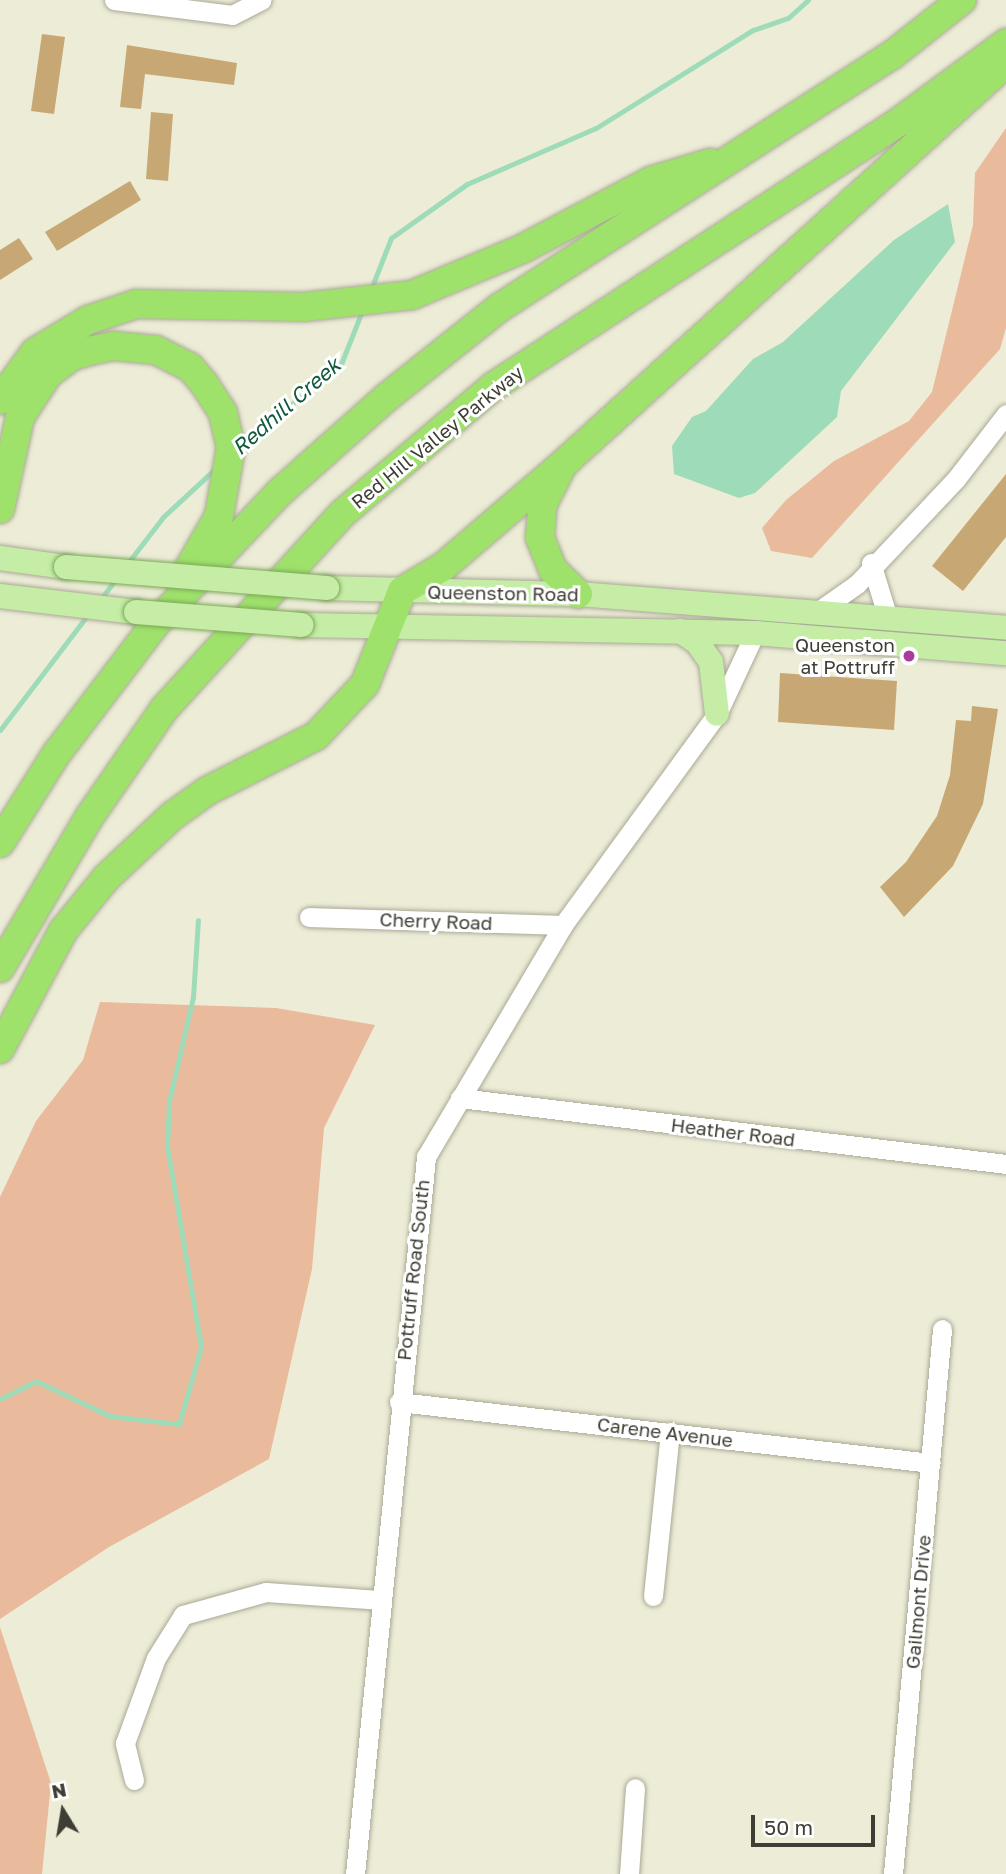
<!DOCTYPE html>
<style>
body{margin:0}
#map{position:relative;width:1006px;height:1874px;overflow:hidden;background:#edecd7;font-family:"Golos Text",sans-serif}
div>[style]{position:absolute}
.green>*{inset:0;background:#eaba9c}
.water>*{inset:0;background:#9edbb9}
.stream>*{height:5px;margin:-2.5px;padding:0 2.5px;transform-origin:2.5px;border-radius:2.5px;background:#9edbb9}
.building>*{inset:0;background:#c7a874}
.roads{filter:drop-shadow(0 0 2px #a9a995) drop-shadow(0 0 2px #a9a995)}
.minor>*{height:19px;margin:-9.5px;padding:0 9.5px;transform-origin:9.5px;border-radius:9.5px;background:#fff}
.major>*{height:24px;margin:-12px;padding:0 12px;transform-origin:12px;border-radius:12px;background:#c5eda6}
.highway>*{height:28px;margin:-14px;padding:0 14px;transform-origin:14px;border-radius:14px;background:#9ee16b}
.bridges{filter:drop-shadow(0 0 2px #7ca858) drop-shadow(0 0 2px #7ca858)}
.major-bridge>*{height:24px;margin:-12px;padding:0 12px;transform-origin:12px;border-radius:12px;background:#c5eda6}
.dots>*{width:19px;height:19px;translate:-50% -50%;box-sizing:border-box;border:4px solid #fff;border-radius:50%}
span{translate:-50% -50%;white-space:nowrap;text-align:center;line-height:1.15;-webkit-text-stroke:6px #fff;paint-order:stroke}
.street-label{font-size:19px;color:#3e3e35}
.poi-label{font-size:19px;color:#3e3e35}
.right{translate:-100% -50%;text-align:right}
.water-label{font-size:21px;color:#0f593a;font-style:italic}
.north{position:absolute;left:28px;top:1776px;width:70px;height:70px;-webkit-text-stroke:5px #fff;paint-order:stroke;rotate:349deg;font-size:19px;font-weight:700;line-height:28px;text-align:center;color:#3e3e35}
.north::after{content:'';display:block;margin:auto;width:24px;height:32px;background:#3e3e35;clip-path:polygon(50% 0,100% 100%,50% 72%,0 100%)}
.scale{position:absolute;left:751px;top:1815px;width:124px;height:32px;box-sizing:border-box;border:4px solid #3e3e35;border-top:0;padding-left:9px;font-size:21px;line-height:24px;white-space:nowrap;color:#3e3e35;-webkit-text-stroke:5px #fff;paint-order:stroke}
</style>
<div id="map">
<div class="green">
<i style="clip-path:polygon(1006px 128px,1006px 328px,1000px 349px,812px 558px,771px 551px,762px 528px,786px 500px,834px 461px,909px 421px,932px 392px,973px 225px,975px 173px)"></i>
<i style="clip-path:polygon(100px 1002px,276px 1008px,375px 1025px,324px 1128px,312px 1269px,269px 1459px,109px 1547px,0 1619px,0 1197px,36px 1121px,83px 1060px)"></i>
<i style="clip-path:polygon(0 1627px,51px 1783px,42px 1874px,0 1874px)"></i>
</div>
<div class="water">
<i style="clip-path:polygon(948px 204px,955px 242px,841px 391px,837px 417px,755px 493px,739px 498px,674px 474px,672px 446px,692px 417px,706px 411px,753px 359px,783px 342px,894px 240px)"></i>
</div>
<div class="stream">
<i style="left:371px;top:289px;width:55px;rotate:-68.6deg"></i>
<i style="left:391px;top:238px;width:93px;rotate:-35.4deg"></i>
<i style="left:467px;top:184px;width:141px;rotate:-23.5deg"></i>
<i style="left:596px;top:128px;width:185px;rotate:-32deg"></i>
<i style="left:753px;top:30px;width:37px;rotate:-19deg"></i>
<i style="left:788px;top:18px;width:27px;rotate:-42deg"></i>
<i style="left:241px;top:445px;width:129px;rotate:-39deg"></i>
<i style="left:341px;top:364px;width:57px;rotate:-68.4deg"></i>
<i style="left:127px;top:564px;width:59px;rotate:-52.5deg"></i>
<i style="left:163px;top:517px;width:72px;rotate:-42.8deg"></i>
<i style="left:100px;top:600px;width:25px;rotate:-53deg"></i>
<i style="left:0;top:730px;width:147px;rotate:-52.7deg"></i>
<i style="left:0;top:1399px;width:40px;rotate:-26.6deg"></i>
<i style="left:36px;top:1381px;width:82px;rotate:25.3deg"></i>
<i style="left:110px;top:1416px;width:69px;rotate:6.6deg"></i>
<i style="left:179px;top:1424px;width:80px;rotate:-74.1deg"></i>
<i style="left:201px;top:1347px;width:203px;rotate:-99.6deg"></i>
<i style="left:167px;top:1147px;width:46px;rotate:-87.5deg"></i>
<i style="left:169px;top:1101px;width:107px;rotate:-77deg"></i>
<i style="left:193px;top:997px;width:77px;rotate:-86.3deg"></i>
</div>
<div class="building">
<i style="clip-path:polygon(42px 34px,65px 37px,54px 114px,31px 111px)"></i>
<i style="clip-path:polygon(127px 45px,237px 63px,234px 85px,145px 74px,141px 109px,120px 107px)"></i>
<i style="clip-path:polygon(151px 112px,173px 114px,168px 181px,146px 179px)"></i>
<i style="clip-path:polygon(130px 181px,141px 200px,57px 251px,45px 232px)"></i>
<i style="clip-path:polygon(19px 238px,33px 259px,0 280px,0 250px)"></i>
<i style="clip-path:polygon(1006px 474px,1006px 537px,963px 591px,932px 566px)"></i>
<i style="clip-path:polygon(780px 673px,897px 681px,894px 730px,778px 722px)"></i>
<i style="clip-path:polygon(972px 706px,998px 709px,983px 804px,953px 866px,904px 917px,880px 887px,906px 862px,937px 816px,950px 775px,956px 720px,971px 721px)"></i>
</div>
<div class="roads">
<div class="minor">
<i style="left:114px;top:0;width:119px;rotate:7.2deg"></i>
<i style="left:232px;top:15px;width:33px;rotate:-27deg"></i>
<i style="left:871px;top:563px;width:54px;rotate:72.9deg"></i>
<i style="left:820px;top:610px;width:45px;rotate:-35.1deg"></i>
<i style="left:857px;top:584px;width:144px;rotate:-46.7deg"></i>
<i style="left:956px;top:479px;width:82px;rotate:-52.4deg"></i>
<i style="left:309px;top:917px;width:254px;rotate:1.8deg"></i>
<i style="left:460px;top:1098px;width:550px;rotate:6.89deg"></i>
<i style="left:399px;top:1402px;width:535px;rotate:6.54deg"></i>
<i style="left:653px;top:1596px;width:165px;rotate:-84.1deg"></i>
<i style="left:134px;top:1780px;width:38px;rotate:-104deg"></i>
<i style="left:125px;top:1743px;width:90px;rotate:-70deg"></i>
<i style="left:156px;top:1658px;width:51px;rotate:-57.9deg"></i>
<i style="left:183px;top:1615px;width:86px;rotate:-15.5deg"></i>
<i style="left:266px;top:1592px;width:113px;rotate:4deg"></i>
<i style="left:355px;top:1874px;width:721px;rotate:-84.34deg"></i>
<i style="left:426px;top:1157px;width:269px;rotate:-59.4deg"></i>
<i style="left:563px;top:925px;width:261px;rotate:-53.9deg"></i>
<i style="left:717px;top:714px;width:89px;rotate:-64.9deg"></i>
<i style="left:629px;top:1874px;width:86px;rotate:-86deg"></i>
<i style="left:893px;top:1874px;width:547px;rotate:-84.86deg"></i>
</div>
<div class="major">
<i style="left:0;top:558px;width:67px;rotate:7.8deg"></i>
<i style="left:327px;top:588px;width:251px;rotate:1.4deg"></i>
<i style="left:578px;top:594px;width:429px;rotate:4.5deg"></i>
<i style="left:0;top:596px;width:137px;rotate:6.7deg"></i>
<i style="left:301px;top:625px;width:454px;rotate:1deg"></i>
<i style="left:755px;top:633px;width:252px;rotate:4.6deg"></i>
<i style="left:680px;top:631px;width:20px;rotate:33deg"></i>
<i style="left:697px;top:642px;width:24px;rotate:55deg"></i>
<i style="left:711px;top:662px;width:52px;rotate:83.4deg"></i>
</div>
<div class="highway">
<i style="left:0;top:400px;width:59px;rotate:-53.9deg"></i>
<i style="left:35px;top:352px;width:62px;rotate:-31.1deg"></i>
<i style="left:88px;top:320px;width:51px;rotate:-18.4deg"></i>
<i style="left:136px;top:304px;width:168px;rotate:1deg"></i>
<i style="left:304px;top:307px;width:109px;rotate:-6.3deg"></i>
<i style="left:412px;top:295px;width:119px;rotate:-22.7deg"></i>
<i style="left:522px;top:249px;width:146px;rotate:-27.8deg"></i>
<i style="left:651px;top:181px;width:62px;rotate:-17deg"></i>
<i style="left:0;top:509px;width:94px;rotate:-77.7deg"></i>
<i style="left:20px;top:417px;width:51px;rotate:-56.9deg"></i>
<i style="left:48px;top:374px;width:30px;rotate:-37deg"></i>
<i style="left:72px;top:356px;width:22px;rotate:-16deg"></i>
<i style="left:93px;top:350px;width:21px;rotate:-11deg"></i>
<i style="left:114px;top:346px;width:42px;rotate:5.4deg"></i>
<i style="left:156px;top:350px;width:38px;rotate:27deg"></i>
<i style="left:190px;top:367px;width:23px;rotate:50deg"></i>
<i style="left:205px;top:385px;width:33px;rotate:57deg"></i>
<i style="left:223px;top:413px;width:35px;rotate:77deg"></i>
<i style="left:231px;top:447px;width:70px;rotate:99.9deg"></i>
<i style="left:219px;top:516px;width:76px;rotate:119.9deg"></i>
<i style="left:578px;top:594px;width:35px;rotate:-136deg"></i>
<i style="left:553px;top:570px;width:35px;rotate:-112deg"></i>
<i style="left:540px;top:538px;width:32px;rotate:-86deg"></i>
<i style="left:542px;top:506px;width:47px;rotate:-63.4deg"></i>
<i style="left:563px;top:464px;width:598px;rotate:-42.15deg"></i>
<i style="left:0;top:843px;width:107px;rotate:-57.7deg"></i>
<i style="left:57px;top:753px;width:163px;rotate:-52.7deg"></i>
<i style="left:156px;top:623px;width:180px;rotate:-46.6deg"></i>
<i style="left:280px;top:492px;width:143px;rotate:-41.6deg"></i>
<i style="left:387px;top:397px;width:143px;rotate:-38.5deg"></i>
<i style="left:499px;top:308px;width:467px;rotate:-32.8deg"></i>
<i style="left:892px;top:55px;width:89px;rotate:-38.2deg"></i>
<i style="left:0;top:968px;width:177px;rotate:-59.4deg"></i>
<i style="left:90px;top:816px;width:130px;rotate:-55.3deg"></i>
<i style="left:164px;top:709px;width:265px;rotate:-47.6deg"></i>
<i style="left:343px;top:513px;width:197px;rotate:-40.1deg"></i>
<i style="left:494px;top:386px;width:485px;rotate:-33.1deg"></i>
<i style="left:900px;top:121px;width:132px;rotate:-36.3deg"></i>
<i style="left:0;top:1049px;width:134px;rotate:-61.9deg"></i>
<i style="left:63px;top:931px;width:68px;rotate:-50.9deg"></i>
<i style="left:106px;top:878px;width:91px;rotate:-43.2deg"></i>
<i style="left:172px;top:816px;width:43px;rotate:-35.5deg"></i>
<i style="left:207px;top:791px;width:122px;rotate:-26.8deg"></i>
<i style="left:316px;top:736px;width:71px;rotate:-46.7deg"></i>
<i style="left:365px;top:684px;width:100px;rotate:-68.3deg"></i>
<i style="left:402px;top:591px;width:49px;rotate:-30.8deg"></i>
<i style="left:444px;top:566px;width:157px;rotate:-40.6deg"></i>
</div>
</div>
<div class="bridges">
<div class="major-bridge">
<i style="left:66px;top:567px;width:262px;rotate:4.6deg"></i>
<i style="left:136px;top:612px;width:166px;rotate:4.5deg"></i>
</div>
</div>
<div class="dots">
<i style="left:909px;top:656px;background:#aa3d9c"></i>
</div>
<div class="street-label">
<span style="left:437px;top:437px;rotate:-39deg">Red Hill Valley Parkway</span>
<span style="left:503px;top:593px;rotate:1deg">Queenston Road</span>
<span style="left:436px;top:921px;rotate:2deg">Cherry Road</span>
<span style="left:733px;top:1132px;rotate:7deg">Heather Road</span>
<span style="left:413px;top:1270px;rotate:-84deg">Pottruff Road South</span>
<span style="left:665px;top:1432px;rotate:7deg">Carene Avenue</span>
<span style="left:918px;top:1602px;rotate:-85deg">Gailmont Drive</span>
</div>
<div class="poi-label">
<span class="right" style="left:895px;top:656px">Queenston<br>at Pottruff</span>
</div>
<div class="water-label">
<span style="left:286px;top:406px;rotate:-41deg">Redhill Creek</span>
</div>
<div class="north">N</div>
<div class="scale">50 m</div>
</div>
